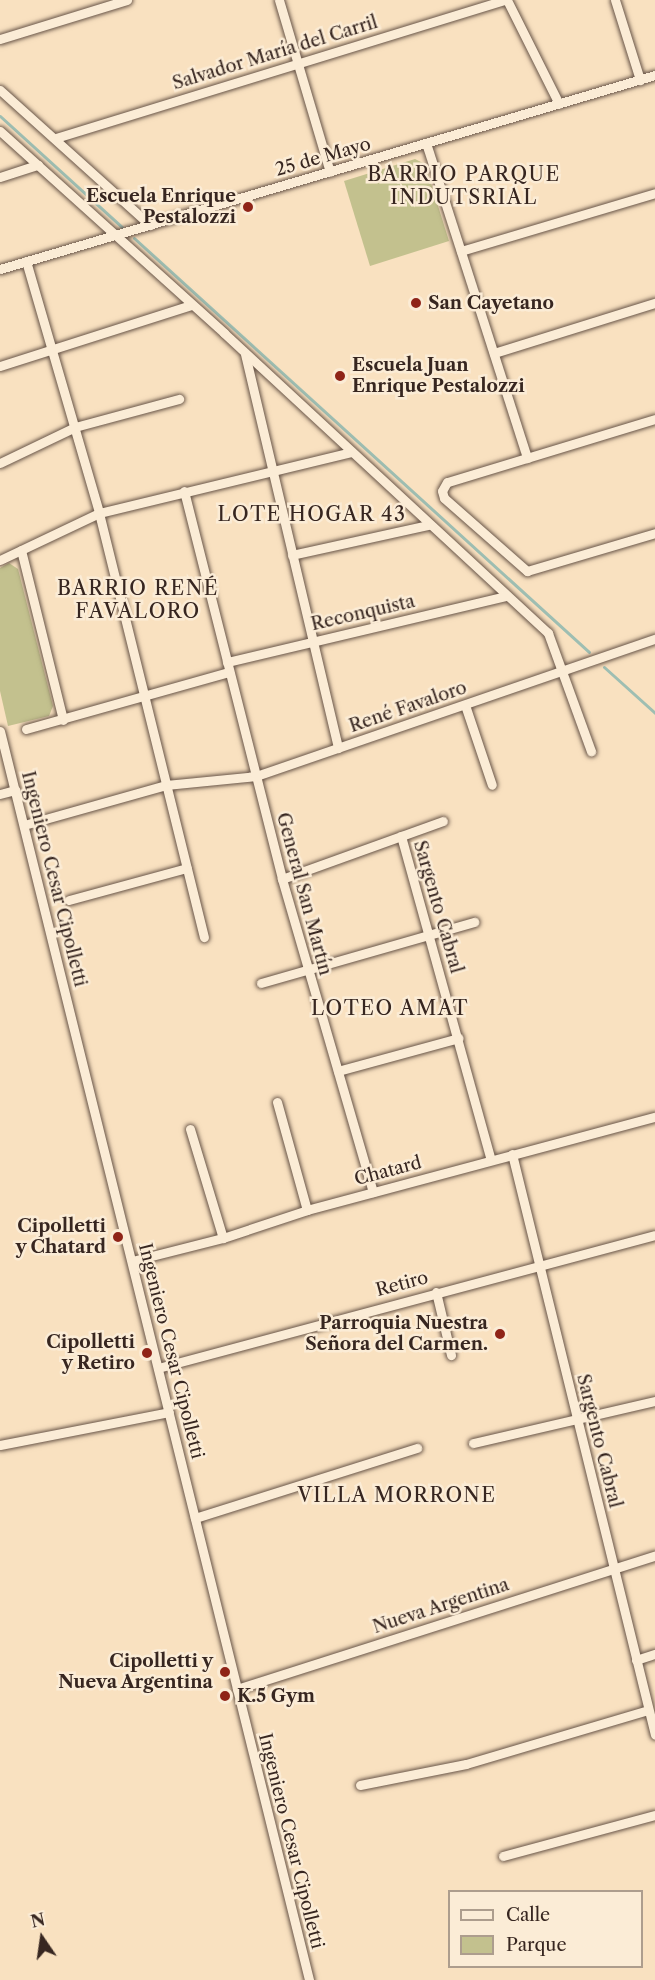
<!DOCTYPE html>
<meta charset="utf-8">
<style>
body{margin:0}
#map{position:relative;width:655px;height:1980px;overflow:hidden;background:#f9e1c0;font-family:"Libre Caslon Text",serif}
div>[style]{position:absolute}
.green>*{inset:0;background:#c3c18e}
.stream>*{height:3px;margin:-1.5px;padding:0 1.5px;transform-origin:1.5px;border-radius:1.5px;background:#9ebeb2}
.roads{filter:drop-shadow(0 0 2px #685548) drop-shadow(0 0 2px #685548)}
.minor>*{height:9px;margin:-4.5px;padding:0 4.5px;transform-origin:4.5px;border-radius:4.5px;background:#fbecd6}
.dots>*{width:16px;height:16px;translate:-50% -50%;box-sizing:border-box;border:3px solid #fbecd6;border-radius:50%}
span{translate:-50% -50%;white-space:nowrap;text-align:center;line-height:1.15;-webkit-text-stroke:5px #fbecd6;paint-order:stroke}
.street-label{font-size:18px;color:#372620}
.poi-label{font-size:18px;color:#372620;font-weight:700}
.right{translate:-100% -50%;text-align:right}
.left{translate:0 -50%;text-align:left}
.neighbourhood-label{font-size:20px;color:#372620;letter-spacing:1.5px}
.legend{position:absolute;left:448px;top:1890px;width:195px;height:78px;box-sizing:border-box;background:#fbecd6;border:2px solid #ad9d8d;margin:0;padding:8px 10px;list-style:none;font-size:18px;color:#372620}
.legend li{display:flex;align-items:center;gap:12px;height:30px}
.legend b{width:30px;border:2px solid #ad9d8d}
.north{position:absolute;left:12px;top:1908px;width:60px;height:60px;-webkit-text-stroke:4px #fbecd6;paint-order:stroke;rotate:347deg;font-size:16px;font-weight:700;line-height:24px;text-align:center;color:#372620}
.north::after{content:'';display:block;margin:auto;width:21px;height:27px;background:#372620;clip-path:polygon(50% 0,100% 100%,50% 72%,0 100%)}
</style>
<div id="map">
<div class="green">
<i style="clip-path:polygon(415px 159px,425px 164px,449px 241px,370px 266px,344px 181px)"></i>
<i style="clip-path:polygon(9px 563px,18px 569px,53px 706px,49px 716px,8px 726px,0 691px,0 568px)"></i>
</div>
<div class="stream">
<i style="left:0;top:116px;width:165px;rotate:42.3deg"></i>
<i style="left:134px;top:238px;width:615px;rotate:42.3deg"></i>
<i style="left:604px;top:667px;width:69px;rotate:42deg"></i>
</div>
<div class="roads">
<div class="minor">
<i style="left:279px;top:0;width:179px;rotate:73.5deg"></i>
<i style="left:507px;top:0;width:116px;rotate:63.4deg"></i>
<i style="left:615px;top:0;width:84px;rotate:72.6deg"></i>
<i style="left:0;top:39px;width:133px;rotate:-17.1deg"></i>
<i style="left:0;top:90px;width:202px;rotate:42deg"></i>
<i style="left:0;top:131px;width:302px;rotate:42deg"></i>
<i style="left:224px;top:333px;width:442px;rotate:42.8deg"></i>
<i style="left:548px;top:633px;width:126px;rotate:70deg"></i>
<i style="left:56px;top:138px;width:469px;rotate:-17.1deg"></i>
<i style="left:426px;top:143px;width:331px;rotate:72.2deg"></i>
<i style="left:0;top:177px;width:40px;rotate:-18deg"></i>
<i style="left:461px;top:251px;width:202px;rotate:-16.6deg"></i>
<i style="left:26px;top:261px;width:262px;rotate:73.8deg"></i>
<i style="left:99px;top:513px;width:437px;rotate:76.1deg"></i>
<i style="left:0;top:269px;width:683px;rotate:-16.5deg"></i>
<i style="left:494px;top:353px;width:169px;rotate:-17.3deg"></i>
<i style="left:245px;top:354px;width:405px;rotate:76.7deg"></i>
<i style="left:0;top:366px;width:201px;rotate:-17.7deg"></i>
<i style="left:655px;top:419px;width:217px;rotate:163.1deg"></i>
<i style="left:447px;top:482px;width:10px;rotate:119deg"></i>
<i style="left:442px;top:491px;width:7px;rotate:74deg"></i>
<i style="left:444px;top:498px;width:111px;rotate:41.3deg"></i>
<i style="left:527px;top:571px;width:134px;rotate:-16.5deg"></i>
<i style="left:0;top:463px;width:83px;rotate:-25.6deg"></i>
<i style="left:75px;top:427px;width:108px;rotate:-15.1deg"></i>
<i style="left:184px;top:491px;width:400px;rotate:75.8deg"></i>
<i style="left:282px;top:879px;width:326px;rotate:73.8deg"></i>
<i style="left:21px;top:550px;width:175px;rotate:76.1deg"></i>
<i style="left:292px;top:555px;width:140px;rotate:-12.4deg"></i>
<i style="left:0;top:560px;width:110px;rotate:-25.4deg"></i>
<i style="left:99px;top:513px;width:259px;rotate:-13.6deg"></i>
<i style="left:227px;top:662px;width:287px;rotate:-13.3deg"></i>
<i style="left:465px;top:705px;width:84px;rotate:71.4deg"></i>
<i style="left:26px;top:729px;width:211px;rotate:-15.7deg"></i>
<i style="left:0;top:731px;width:1287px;rotate:76.1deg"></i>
<i style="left:0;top:794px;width:16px;rotate:-15deg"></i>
<i style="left:24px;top:825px;width:148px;rotate:-15.7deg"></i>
<i style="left:166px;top:785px;width:90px;rotate:-5.7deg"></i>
<i style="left:256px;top:776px;width:422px;rotate:-19deg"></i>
<i style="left:401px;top:836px;width:336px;rotate:74.5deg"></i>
<i style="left:282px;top:879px;width:171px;rotate:-19.8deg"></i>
<i style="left:69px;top:900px;width:122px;rotate:-15.2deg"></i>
<i style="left:261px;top:983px;width:222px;rotate:-16deg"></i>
<i style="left:338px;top:1071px;width:125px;rotate:-15.3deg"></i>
<i style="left:277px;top:1102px;width:112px;rotate:74.5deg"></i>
<i style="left:190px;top:1129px;width:114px;rotate:73.2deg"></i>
<i style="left:512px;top:1154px;width:598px;rotate:76.17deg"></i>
<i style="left:132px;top:1261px;width:94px;rotate:-14.2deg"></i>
<i style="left:223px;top:1238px;width:89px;rotate:-18.4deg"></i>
<i style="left:307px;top:1210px;width:360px;rotate:-15deg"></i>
<i style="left:436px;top:1292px;width:65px;rotate:76.6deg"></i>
<i style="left:158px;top:1368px;width:514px;rotate:-14.98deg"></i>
<i style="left:473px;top:1443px;width:187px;rotate:-13deg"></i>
<i style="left:0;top:1445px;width:172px;rotate:-11deg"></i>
<i style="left:195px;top:1518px;width:233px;rotate:-17.5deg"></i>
<i style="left:636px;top:1660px;width:20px;rotate:-18deg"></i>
<i style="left:237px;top:1689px;width:439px;rotate:-17.7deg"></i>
<i style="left:360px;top:1785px;width:108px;rotate:-11.2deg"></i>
<i style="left:466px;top:1764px;width:190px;rotate:-16.5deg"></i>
<i style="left:503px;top:1856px;width:157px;rotate:-15.1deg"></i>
</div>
</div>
<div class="dots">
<i style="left:248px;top:207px;background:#8f2418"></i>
<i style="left:416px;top:303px;background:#8f2418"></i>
<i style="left:340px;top:376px;background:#8f2418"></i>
<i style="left:118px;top:1237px;background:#8f2418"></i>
<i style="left:500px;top:1334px;background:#8f2418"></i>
<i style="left:147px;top:1353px;background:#8f2418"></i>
<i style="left:225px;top:1672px;background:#8f2418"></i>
<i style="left:225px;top:1696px;background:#8f2418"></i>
</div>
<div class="street-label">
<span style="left:275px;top:53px;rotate:-17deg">Salvador María del Carril</span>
<span style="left:323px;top:157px;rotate:-16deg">25 de Mayo</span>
<span style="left:363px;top:613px;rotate:-13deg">Reconquista</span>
<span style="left:408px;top:707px;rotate:-19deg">René Favaloro</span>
<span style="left:54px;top:879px;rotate:76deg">Ingeniero Cesar Cipolletti</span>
<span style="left:304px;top:894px;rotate:75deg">General San Martín</span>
<span style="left:438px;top:907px;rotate:74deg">Sargento Cabral</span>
<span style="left:388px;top:1171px;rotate:-15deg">Chatard</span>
<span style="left:402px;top:1284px;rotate:-15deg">Retiro</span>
<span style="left:171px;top:1351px;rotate:76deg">Ingeniero Cesar Cipolletti</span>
<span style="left:599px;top:1441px;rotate:76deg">Sargento Cabral</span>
<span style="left:441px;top:1606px;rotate:-18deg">Nueva Argentina</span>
<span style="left:291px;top:1841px;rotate:76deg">Ingeniero Cesar Cipolletti</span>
</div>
<div class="poi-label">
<span class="right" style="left:236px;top:207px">Escuela Enrique<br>Pestalozzi</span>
<span class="left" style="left:428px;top:303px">San Cayetano</span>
<span class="left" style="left:352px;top:376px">Escuela Juan<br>Enrique Pestalozzi</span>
<span class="right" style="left:106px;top:1237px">Cipolletti<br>y Chatard</span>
<span class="right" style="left:488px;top:1334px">Parroquia Nuestra<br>Señora del Carmen.</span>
<span class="right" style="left:135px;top:1353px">Cipolletti<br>y Retiro</span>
<span class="right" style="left:213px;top:1672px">Cipolletti y<br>Nueva Argentina</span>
<span class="left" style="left:237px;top:1696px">K.5 Gym</span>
</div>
<div class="neighbourhood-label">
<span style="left:464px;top:186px">BARRIO PARQUE<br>INDUTSRIAL</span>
<span style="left:312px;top:514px">LOTE HOGAR 43</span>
<span style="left:138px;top:600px">BARRIO RENÉ<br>FAVALORO</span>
<span style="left:390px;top:1008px">LOTEO AMAT</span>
<span style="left:397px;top:1495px">VILLA MORRONE</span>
</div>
<ul class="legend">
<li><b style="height:8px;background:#fbecd6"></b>Calle</li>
<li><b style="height:16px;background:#c3c18e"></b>Parque</li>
</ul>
<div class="north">N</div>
</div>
